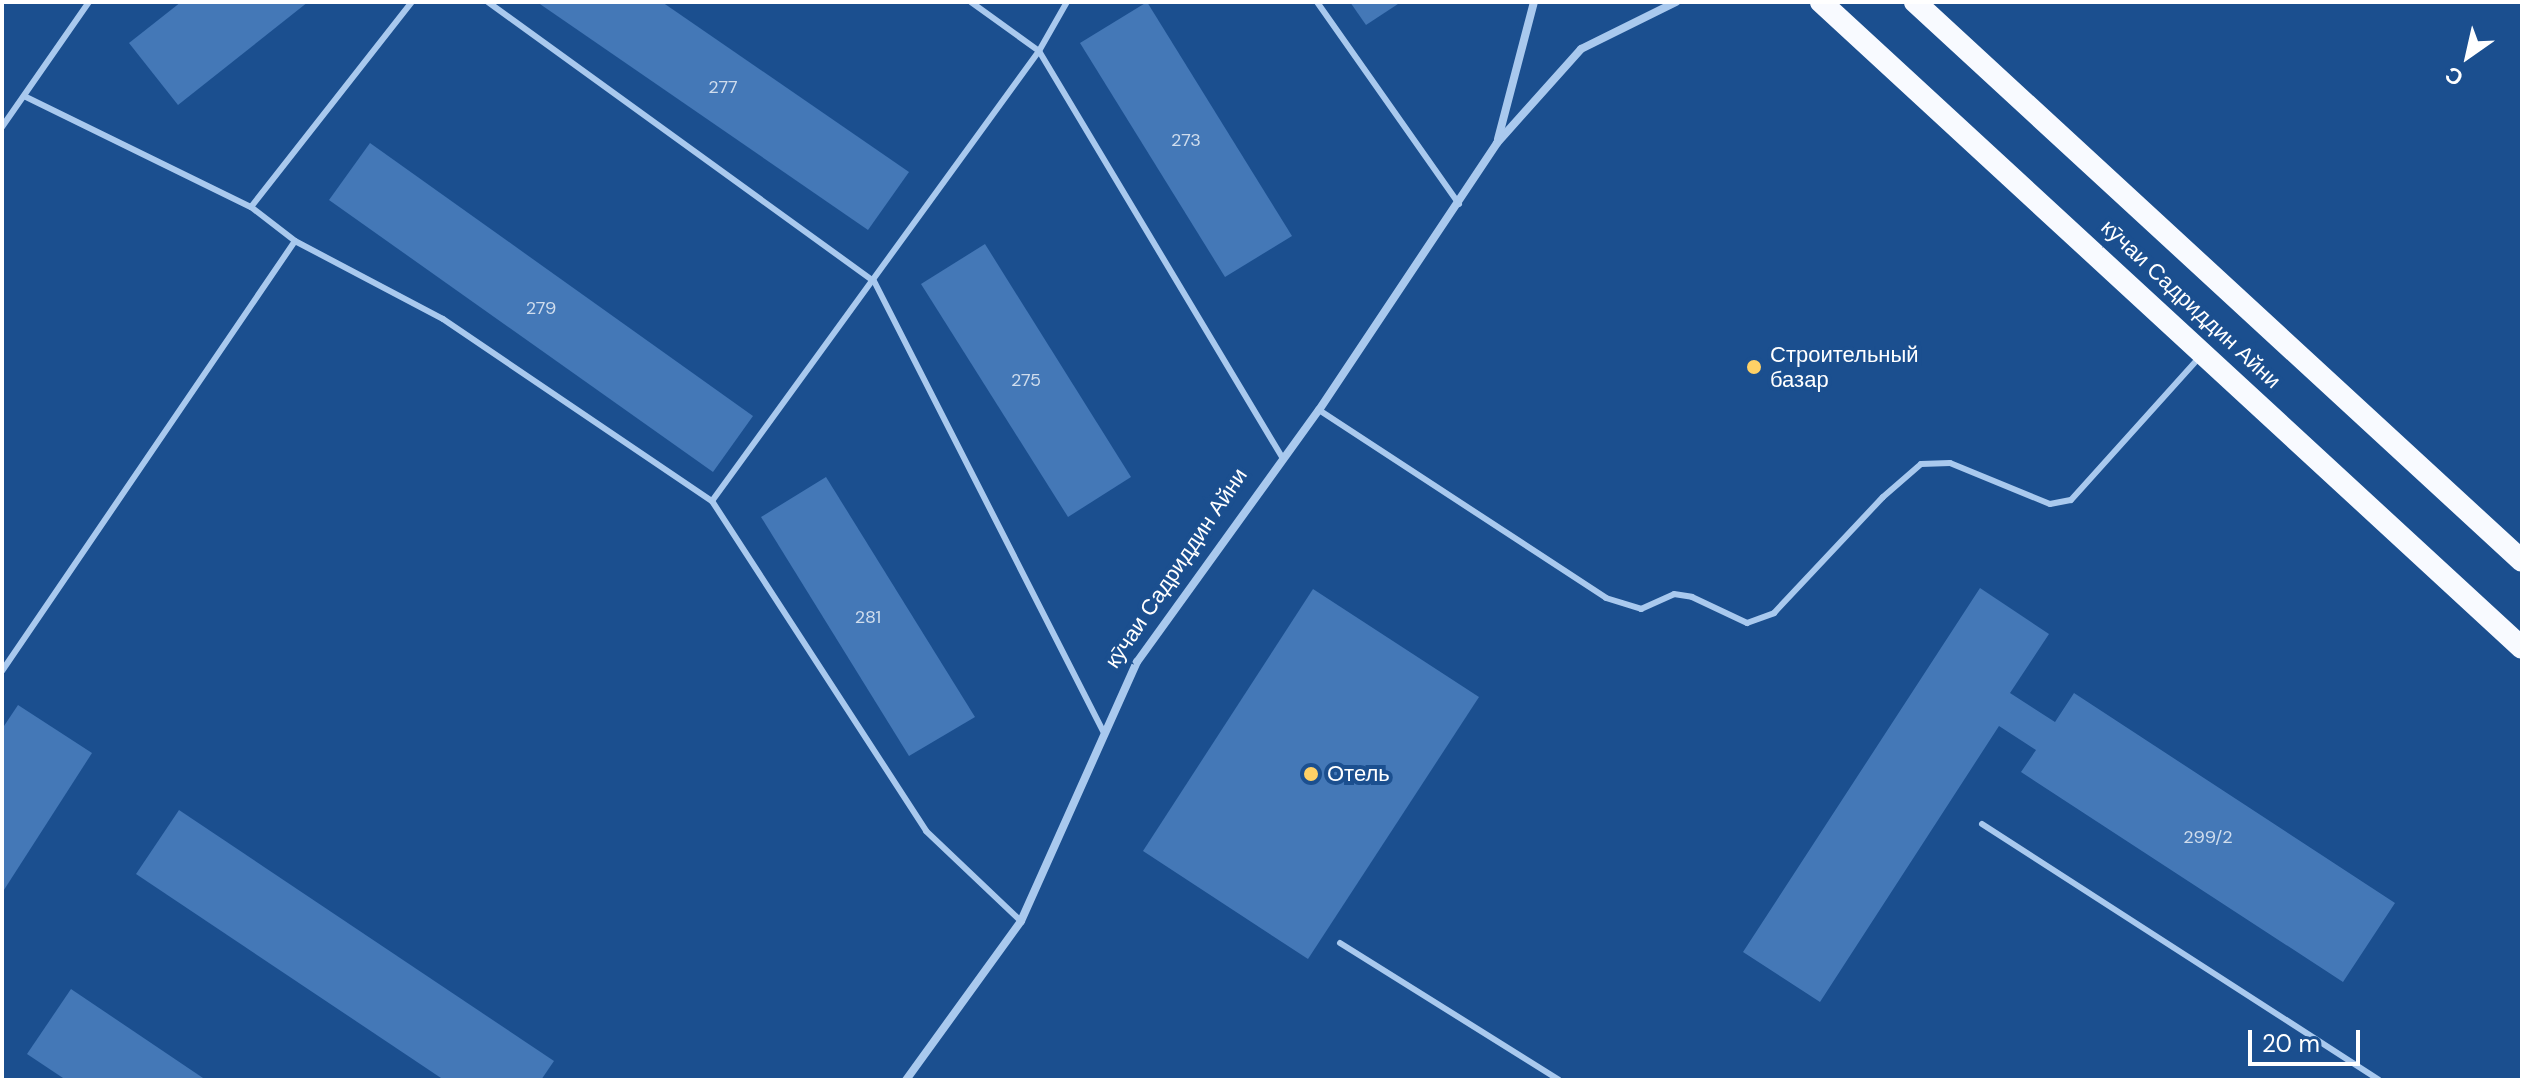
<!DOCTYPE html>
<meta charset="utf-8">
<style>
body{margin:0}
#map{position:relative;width:2524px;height:1082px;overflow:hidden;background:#1b4f8f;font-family:"DM Sans",sans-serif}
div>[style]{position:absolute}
.building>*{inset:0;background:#4478b7}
.service>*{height:6px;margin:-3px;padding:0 3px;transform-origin:3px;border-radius:3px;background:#a9c9ee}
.minor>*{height:8px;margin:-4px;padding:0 4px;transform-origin:4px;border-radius:4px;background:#a9c9ee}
.trunk>*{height:22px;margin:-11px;padding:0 11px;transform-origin:11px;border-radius:11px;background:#f8faff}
.dots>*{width:22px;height:22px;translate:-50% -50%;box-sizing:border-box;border:4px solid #1b4f8f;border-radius:50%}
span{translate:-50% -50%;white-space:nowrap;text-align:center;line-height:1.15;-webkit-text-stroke:8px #1b4f8f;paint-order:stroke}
.number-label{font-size:18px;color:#d0dded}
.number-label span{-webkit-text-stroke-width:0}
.street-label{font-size:22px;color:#fff}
.poi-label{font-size:22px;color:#fff}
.left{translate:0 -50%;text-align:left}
.frame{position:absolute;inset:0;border:4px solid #fff;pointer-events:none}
.north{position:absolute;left:2428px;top:16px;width:80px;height:80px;-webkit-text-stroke:6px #1b4f8f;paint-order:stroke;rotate:214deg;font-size:22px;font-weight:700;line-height:32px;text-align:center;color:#fff}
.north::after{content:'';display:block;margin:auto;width:28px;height:36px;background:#fff;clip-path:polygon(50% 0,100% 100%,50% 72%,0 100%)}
.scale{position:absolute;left:2248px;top:1030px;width:112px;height:36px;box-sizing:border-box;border:4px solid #fff;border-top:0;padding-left:10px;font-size:24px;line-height:28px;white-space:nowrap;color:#fff;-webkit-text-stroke:6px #1b4f8f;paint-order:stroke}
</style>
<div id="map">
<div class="building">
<i style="clip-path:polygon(181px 2px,308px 2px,178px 105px,129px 43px)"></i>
<i style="clip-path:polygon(537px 2px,662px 2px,909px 172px,868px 230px)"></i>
<i style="clip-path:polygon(1147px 2px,1292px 236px,1225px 277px,1080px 43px)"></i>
<i style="clip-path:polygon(1350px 2px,1401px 2px,1366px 25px)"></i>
<i style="clip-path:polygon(370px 143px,753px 416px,713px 472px,329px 200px)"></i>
<i style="clip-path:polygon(985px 244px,1131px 477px,1068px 517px,921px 284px)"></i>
<i style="clip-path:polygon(826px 477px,975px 717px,909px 756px,761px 517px)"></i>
<i style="clip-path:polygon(1980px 588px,2049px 634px,2010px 693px,2055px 722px,2074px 693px,2395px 903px,2343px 982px,2021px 772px,2036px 750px,1999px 726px,1820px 1002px,1743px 952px)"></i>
<i style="clip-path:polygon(1313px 589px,1479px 697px,1308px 959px,1143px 851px)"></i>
<i style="clip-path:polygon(18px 705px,92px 753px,2px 893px,2px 729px)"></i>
<i style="clip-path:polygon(179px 810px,554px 1061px,541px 1080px,444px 1080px,136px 874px)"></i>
<i style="clip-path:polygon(71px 989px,206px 1080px,66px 1080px,27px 1054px)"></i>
</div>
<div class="service">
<i style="left:488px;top:2px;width:476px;rotate:35.9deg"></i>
<i style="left:874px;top:281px;width:507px;rotate:63.03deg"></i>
<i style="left:971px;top:2px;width:84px;rotate:35.8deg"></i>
<i style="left:1039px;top:51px;width:475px;rotate:59.1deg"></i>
<i style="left:1317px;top:2px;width:247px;rotate:54.9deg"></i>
<i style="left:24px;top:96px;width:253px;rotate:26.1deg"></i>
<i style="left:251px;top:207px;width:56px;rotate:37.7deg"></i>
<i style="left:295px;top:241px;width:167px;rotate:27.8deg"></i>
<i style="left:443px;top:319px;width:325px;rotate:34.1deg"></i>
<i style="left:712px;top:501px;width:393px;rotate:57deg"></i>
<i style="left:926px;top:831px;width:131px;rotate:43.5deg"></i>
<i style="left:2px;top:127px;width:152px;rotate:-55.2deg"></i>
<i style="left:251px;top:207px;width:261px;rotate:-51.9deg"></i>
<i style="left:1319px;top:410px;width:343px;rotate:33.2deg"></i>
<i style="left:1606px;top:598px;width:37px;rotate:17deg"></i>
<i style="left:1641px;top:609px;width:36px;rotate:-24deg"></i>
<i style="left:1674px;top:594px;width:18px;rotate:9deg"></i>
<i style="left:1692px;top:597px;width:61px;rotate:25.3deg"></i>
<i style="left:1747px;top:623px;width:29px;rotate:-20deg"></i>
<i style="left:1774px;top:613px;width:159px;rotate:-46.8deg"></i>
<i style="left:1883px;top:497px;width:50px;rotate:-41deg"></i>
<i style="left:1921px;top:464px;width:29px;rotate:-2deg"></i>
<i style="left:1950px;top:463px;width:108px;rotate:22.3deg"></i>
<i style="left:2050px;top:504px;width:21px;rotate:-11deg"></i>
<i style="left:2071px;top:500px;width:191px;rotate:-48deg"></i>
<i style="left:712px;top:501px;width:556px;rotate:-54deg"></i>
<i style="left:1039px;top:51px;width:56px;rotate:-60.3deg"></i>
<i style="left:2px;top:671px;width:520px;rotate:-55.73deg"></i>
<i style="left:1982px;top:824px;width:472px;rotate:32.8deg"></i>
<i style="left:1340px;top:943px;width:258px;rotate:32deg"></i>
</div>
<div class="minor">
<i style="left:1498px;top:139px;width:142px;rotate:-75.3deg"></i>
<i style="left:906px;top:1080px;width:196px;rotate:-54.1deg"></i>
<i style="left:1021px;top:921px;width:284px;rotate:-65.9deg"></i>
<i style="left:1137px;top:662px;width:311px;rotate:-54.2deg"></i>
<i style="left:1319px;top:410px;width:321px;rotate:-56.3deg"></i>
<i style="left:1497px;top:143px;width:126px;rotate:-48.2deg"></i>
<i style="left:1581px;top:49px;width:106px;rotate:-26.3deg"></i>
</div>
<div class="trunk">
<i style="left:1821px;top:2px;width:953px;rotate:42.66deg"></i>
<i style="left:1915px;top:2px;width:825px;rotate:42.64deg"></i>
</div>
<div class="dots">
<i style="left:1754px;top:367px;background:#ffd166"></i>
<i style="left:1311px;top:774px;background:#ffd166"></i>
</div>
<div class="number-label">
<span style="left:723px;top:87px">277</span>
<span style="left:1186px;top:140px">273</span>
<span style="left:541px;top:308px">279</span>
<span style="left:1026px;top:380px">275</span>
<span style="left:868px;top:617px">281</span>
<span style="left:2208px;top:837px">299/2</span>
</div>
<div class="street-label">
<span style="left:2191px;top:304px;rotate:43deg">кӯчаи Садриддин Айни</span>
<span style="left:1176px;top:568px;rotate:-56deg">кӯчаи Садриддин Айни</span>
</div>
<div class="poi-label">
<span class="left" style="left:1770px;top:367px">Строительный<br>базар</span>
<span class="left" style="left:1327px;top:774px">Отель</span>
</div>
<div class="frame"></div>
<div class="north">С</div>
<div class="scale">20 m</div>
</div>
